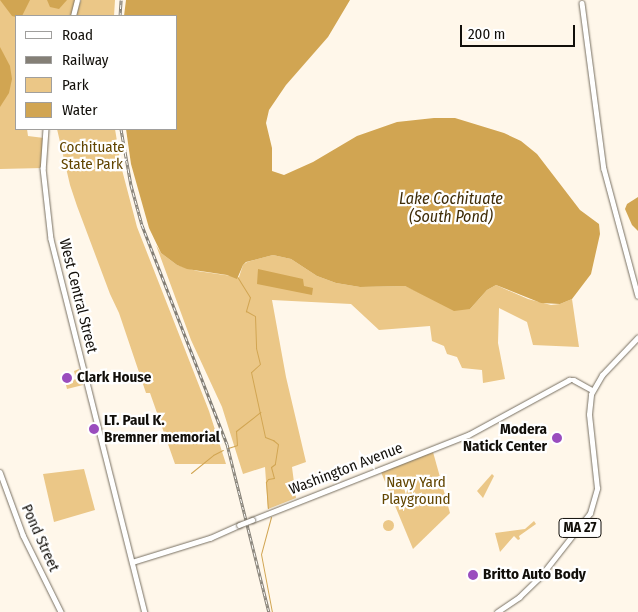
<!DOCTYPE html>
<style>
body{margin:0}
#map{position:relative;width:638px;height:612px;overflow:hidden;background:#fff7ea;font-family:"Fira Sans Condensed",sans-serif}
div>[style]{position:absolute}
.green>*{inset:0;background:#ebc787}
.round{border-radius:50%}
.water>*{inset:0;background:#d1a552}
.stream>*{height:1px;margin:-0.5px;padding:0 0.5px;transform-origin:0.5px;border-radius:0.5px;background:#d1a552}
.roads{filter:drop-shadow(0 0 1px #787062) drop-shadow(0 0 1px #787062)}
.secondary>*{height:4.5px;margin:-2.25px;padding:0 2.25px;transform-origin:2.25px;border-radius:2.25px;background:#fff}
.primary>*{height:5px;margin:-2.5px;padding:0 2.5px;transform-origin:2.5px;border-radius:2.5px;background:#fff}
.rail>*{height:3px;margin-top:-1.5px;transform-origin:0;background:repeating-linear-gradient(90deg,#fff 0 4px,#847f76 0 8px);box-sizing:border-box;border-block:1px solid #847f76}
.bridges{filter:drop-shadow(0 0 1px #787062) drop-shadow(0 0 1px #787062)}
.secondary-bridge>*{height:4.5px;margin:-2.25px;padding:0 2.25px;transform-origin:2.25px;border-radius:2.25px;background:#fff}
.dots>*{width:14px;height:14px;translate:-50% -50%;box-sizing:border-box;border:2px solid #fff;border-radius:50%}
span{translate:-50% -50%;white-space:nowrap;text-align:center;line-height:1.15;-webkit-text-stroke:4.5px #fff;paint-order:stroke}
.shield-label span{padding:1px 4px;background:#fff;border:1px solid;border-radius:4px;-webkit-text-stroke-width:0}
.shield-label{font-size:14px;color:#120f0a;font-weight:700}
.park-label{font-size:15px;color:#624500}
.street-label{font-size:15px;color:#120f0a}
.poi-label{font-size:15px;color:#120f0a;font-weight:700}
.left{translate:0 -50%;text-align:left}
.right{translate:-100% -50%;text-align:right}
.water-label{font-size:16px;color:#3f2c07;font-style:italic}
.legend{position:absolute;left:15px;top:15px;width:162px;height:115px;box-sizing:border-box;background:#fff;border:1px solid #a09f9d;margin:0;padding:6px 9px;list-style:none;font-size:15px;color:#120f0a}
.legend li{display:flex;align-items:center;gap:10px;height:25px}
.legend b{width:25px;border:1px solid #a09f9d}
.scale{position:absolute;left:460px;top:25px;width:115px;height:22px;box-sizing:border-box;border:2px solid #120f0a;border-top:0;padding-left:6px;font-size:15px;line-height:18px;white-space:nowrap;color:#120f0a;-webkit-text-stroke:4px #fff;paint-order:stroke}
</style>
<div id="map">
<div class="green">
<i style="clip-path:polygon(0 0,77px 0,73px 16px,16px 16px,16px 129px,27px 129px,28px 136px,44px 138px,43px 168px,0 169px)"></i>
<i style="clip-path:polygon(81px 0,115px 0,114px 16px,76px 16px)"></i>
<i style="clip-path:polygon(57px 129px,115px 129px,121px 166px,137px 227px,209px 411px,226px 464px,175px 464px,150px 393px,146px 393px,119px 313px,110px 294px,77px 206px,70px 185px)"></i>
<i style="clip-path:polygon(156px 245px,161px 253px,177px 265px,197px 271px,239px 277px,243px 265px,247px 262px,273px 255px,291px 259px,317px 276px,336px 283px,360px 287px,405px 286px,429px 297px,470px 309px,487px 290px,496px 285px,528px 299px,551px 305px,560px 304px,572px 299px,579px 347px,533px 345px,527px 322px,499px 308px,498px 343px,505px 379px,483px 383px,482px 370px,462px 368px,457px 357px,447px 354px,444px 346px,432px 341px,430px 326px,379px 330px,351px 304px,272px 300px,286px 377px,306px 462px,292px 467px,296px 498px,268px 509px,265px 467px,243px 474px,222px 407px,191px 340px)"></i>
<i style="clip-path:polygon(79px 369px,83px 385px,67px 389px,66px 385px,73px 383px,73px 380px,76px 379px,74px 371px)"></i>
<i style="clip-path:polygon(433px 452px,450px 513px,413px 549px,381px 472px)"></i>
<i style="clip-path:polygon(84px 469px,95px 510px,54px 522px,43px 474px)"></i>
<i style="clip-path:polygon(492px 474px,494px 476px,483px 498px,477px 491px)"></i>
<i class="round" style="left:382.5px;top:519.5px;width:11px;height:11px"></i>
<i style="clip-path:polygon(534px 521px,536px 524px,519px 536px,520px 539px,518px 540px,514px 536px,500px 552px,495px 533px,525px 529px)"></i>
</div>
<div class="water">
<i style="clip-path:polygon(0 0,30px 0,22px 16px,16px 17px,12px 16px)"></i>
<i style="clip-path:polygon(47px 0,67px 0,59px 9px,50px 7px)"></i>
<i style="clip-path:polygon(126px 0,350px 0,328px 37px,286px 85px,269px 110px,266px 123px,272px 148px,272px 171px,284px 175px,313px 162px,357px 136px,397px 122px,434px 118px,455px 118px,504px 133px,521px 141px,537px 154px,580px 210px,599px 224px,600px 234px,591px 274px,572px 299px,560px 304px,541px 303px,496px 285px,487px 290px,470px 309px,454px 311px,405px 286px,360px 287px,336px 283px,317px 276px,291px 259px,273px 255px,246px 262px,243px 265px,237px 279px,227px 275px,187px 269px,177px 265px,161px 253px,149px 228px,131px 164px,126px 129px,176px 129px,176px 16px,124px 16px)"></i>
<i style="clip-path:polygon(0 47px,10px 66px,12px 79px,9px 93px,0 107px)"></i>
<i style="clip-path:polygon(638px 197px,638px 231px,632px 225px,625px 209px,627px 204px)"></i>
<i style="clip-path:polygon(258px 269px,303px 279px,304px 286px,313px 288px,312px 295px,257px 284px)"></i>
</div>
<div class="stream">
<i style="left:238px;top:278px;width:22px;rotate:58deg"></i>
<i style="left:250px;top:297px;width:15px;rotate:106deg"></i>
<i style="left:246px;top:311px;width:10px;rotate:29deg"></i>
<i style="left:255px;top:316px;width:32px;rotate:88deg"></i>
<i style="left:256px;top:348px;width:16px;rotate:76deg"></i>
<i style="left:260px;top:364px;width:12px;rotate:138deg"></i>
<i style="left:251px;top:372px;width:66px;rotate:77.8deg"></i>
<i style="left:265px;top:437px;width:9px;rotate:21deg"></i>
<i style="left:273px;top:440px;width:6px;rotate:39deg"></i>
<i style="left:278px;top:444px;width:20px;rotate:99deg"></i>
<i style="left:275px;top:464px;width:5px;rotate:143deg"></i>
<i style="left:271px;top:467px;width:11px;rotate:75deg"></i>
<i style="left:274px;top:478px;width:6px;rotate:171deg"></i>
<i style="left:268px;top:479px;width:4px;rotate:124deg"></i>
<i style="left:266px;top:482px;width:26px;rotate:86deg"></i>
<i style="left:228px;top:448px;width:9px;rotate:-18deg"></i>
<i style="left:237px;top:445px;width:14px;rotate:-94deg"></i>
<i style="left:236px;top:431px;width:31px;rotate:-38deg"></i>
<i style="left:191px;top:473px;width:28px;rotate:-39deg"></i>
<i style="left:213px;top:455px;width:11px;rotate:-27deg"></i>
<i style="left:271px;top:517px;width:38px;rotate:105deg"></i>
<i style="left:261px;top:554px;width:59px;rotate:79.3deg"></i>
</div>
<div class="roads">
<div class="secondary">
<i style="left:582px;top:3px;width:167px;rotate:82.5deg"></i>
<i style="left:604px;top:169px;width:131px;rotate:75deg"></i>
<i style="left:73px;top:16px;width:16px;rotate:-76deg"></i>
<i style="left:46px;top:129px;width:39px;rotate:94deg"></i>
<i style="left:43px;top:168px;width:71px;rotate:83.6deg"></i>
<i style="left:51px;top:239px;width:385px;rotate:75.9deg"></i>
<i style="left:0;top:472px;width:67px;rotate:69.9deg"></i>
<i style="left:23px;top:535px;width:86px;rotate:63.7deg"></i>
<i style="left:252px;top:520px;width:232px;rotate:-21.5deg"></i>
<i style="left:468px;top:435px;width:115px;rotate:-28.6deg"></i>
<i style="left:569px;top:380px;width:5px"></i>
<i style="left:574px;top:380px;width:21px;rotate:29deg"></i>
<i style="left:132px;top:562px;width:82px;rotate:-17.1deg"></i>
<i style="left:210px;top:538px;width:32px;rotate:-24deg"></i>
</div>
<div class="primary">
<i style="left:497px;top:612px;width:27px;rotate:-34deg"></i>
<i style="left:519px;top:597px;width:28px;rotate:-44deg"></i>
<i style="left:539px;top:578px;width:83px;rotate:-51.9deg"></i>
<i style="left:590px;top:513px;width:26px;rotate:-74deg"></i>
<i style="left:597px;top:488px;width:74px;rotate:-96.2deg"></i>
<i style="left:589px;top:414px;width:20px;rotate:-84deg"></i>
<i style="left:591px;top:394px;width:22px;rotate:-60deg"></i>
<i style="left:602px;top:375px;width:52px;rotate:-46.5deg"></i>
</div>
</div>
<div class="rail">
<i style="left:120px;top:16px;width:16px;rotate:-86deg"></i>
<i style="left:121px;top:129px;width:57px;rotate:79.9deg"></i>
<i style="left:131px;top:185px;width:41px;rotate:74.6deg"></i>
<i style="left:142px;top:225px;width:235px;rotate:68.8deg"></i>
<i style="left:227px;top:444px;width:173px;rotate:76deg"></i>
</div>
<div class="bridges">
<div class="secondary-bridge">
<i style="left:239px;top:525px;width:14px;rotate:-21deg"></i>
</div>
</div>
<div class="dots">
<i style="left:67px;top:378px;background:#9a4dbe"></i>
<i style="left:94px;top:429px;background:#9a4dbe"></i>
<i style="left:557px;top:438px;background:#9a4dbe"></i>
<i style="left:473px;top:575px;background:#9a4dbe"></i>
</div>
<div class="shield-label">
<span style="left:580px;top:528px">MA 27</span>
</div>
<div class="park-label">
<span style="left:92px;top:156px">Cochituate<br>State Park</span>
<span style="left:416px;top:491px">Navy Yard<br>Playground</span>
</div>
<div class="street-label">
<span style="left:78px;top:296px;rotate:76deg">West Central Street</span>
<span style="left:346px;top:469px;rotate:-21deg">Washington Avenue</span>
<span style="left:40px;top:538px;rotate:66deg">Pond Street</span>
</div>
<div class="poi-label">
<span class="left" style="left:77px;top:378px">Clark House</span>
<span class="left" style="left:104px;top:429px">LT. Paul K.<br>Bremner memorial</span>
<span class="right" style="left:547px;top:438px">Modera<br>Natick Center</span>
<span class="left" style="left:483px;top:575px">Britto Auto Body</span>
</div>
<div class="water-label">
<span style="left:451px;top:208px">Lake Cochituate<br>(South Pond)</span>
</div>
<ul class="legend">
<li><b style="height:6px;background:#fff"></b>Road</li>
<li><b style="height:6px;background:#847f76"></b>Railway</li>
<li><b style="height:14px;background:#ebc787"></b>Park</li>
<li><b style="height:14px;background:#d1a552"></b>Water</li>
</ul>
<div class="scale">200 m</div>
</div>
